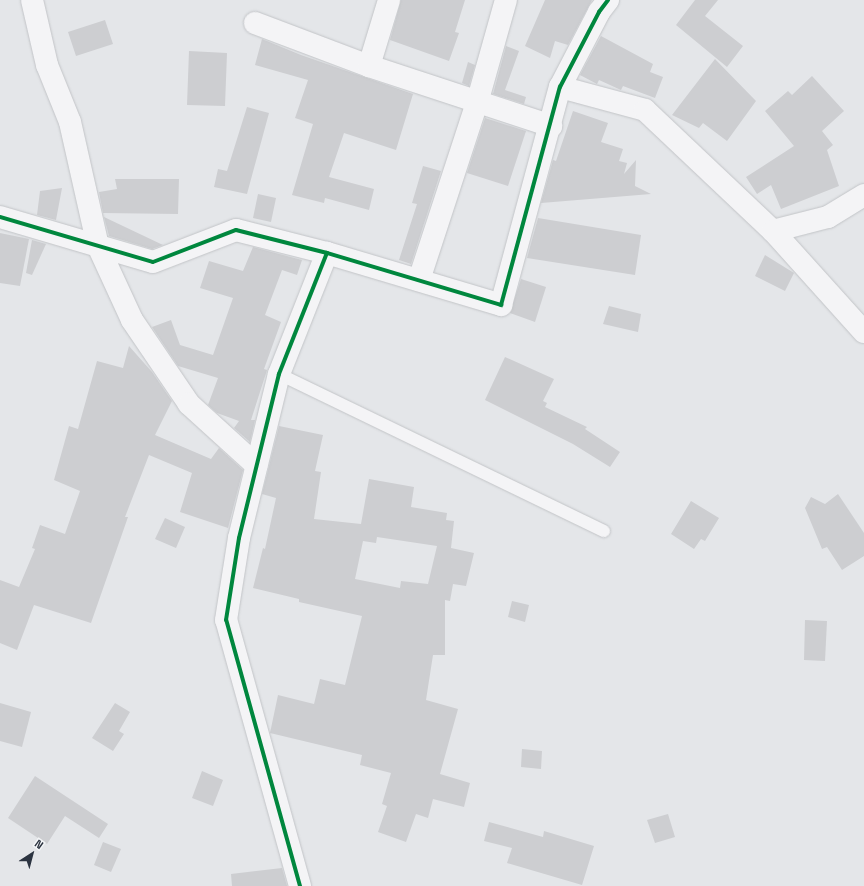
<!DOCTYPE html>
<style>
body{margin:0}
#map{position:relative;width:864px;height:886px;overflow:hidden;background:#e4e6e9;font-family:"Space Grotesk",sans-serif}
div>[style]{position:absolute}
.building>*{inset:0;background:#cdced1}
.roads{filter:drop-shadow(0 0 1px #c2c4c7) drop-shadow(0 0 1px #c2c4c7)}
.service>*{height:12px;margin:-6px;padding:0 6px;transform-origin:6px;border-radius:6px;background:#f4f4f6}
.minor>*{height:22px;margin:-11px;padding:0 11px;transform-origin:11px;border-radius:11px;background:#f4f4f6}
.cycleway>*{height:4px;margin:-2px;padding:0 2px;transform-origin:2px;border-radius:2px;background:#00873e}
span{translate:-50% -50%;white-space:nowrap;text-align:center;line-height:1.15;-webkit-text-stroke:3.5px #f3f5f7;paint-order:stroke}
.north{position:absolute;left:12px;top:834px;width:40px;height:40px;-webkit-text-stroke:3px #f3f5f7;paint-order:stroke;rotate:36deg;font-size:11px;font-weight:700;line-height:16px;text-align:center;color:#2c3441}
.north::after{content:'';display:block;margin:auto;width:14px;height:18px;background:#2c3441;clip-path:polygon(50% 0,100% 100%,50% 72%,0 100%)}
</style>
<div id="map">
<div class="building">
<i style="clip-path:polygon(401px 0,465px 0,455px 32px,459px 33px,449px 61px,390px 40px)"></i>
<i style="clip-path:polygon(545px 0,592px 0,568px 45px,555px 41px,550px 58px,525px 46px)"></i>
<i style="clip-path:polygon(695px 0,718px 0,705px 16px,743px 46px,727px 67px,676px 25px)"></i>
<i style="clip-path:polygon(105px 20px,113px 44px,76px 56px,68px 32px)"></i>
<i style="clip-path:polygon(601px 36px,653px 64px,650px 72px,663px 77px,655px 98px,623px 86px,621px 90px,599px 80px,597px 84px,580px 75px)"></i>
<i style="clip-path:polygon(262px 39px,301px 55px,413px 94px,396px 150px,344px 133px,329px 177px,374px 189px,369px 210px,325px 198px,324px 203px,292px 195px,313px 124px,295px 118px,308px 80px,255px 65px)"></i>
<i style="clip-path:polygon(506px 46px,519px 51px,505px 90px,526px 97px,524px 104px,493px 94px)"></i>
<i style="clip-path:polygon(189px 51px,227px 53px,225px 106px,187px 105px)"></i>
<i style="clip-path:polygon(715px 59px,756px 101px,727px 141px,703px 123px,699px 128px,672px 115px)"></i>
<i style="clip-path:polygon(468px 62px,475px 65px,469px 86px,462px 83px)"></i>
<i style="clip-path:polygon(812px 76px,844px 111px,822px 131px,833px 145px,827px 150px,839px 186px,781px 209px,771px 185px,757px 194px,746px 177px,794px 146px,765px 111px,788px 91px,792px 95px)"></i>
<i style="clip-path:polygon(247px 107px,269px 113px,247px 194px,214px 187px,218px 169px,227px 171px)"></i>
<i style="clip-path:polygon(573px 111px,608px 123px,601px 142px,623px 149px,619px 161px,627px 163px,624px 174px,636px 160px,635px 186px,651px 194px,541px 203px,553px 160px,556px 161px)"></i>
<i style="clip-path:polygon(485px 118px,526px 131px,508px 186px,467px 173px)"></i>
<i style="clip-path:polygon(423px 166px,441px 171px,411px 264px,399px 260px,417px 204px,412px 203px)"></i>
<i style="clip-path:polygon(115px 179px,179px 179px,178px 214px,103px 213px,99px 192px,117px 189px)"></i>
<i style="clip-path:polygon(62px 188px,56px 220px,37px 215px,40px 191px)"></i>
<i style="clip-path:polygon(258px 194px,276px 198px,271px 222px,253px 218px)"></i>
<i style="clip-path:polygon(104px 217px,163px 245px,152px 249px,109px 236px)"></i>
<i style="clip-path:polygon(538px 218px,641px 235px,635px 275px,527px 258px)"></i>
<i style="clip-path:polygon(0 233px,29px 239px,20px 286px,0 283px)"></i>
<i style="clip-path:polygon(32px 240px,46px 244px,32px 275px,26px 273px)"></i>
<i style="clip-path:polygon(253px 247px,302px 260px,297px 275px,282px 270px,265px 315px,281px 322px,264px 369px,267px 370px,251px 420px,255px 420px,250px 442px,234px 428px,239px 421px,217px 413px,208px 405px,218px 378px,178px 366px,152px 327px,171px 320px,180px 345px,213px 355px,233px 298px,200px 288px,209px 261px,243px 271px)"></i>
<i style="clip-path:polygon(765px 255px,794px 273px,785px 291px,755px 276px)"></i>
<i style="clip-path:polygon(521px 279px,546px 287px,535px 322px,510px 313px)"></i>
<i style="clip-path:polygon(609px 306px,641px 314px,638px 332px,603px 324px)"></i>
<i style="clip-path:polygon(129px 346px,152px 372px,172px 401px,155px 435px,211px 459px,219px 448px,243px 470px,228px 528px,180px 512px,192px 473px,149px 455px,125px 517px,128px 517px,91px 623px,34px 605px,17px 650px,0 643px,0 580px,19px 587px,35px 549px,32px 548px,40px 525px,65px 534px,80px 491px,54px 480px,69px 426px,78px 429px,97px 361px,123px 368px)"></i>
<i style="clip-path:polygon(505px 357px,554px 379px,543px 401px,547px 403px,545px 407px,587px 427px,585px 429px,620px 452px,610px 467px,573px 444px,485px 400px)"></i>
<i style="clip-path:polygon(evenodd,279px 426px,323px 435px,315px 471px,321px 472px,314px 519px,361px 524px,369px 479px,414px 487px,411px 507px,447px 513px,446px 520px,454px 521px,451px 548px,474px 553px,466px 586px,453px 584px,450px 601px,445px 600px,445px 655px,433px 655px,426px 700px,458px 709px,440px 774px,470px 783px,464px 807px,433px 799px,428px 818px,416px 814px,406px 842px,378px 832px,387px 806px,382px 804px,391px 773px,360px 765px,362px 755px,270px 733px,278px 695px,314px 704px,320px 679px,345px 685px,362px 616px,299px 602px,299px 599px,253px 588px,263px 548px,265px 549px,276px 498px,262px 494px,279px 426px,377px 537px,437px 546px,428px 584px,401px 581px,400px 588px,355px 579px,363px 541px,376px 543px,377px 537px)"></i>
<i style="clip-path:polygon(838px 494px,864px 533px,864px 556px,842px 570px,827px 547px,822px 549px,805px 508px,811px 497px,825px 504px)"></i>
<i style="clip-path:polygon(691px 501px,719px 518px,705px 541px,701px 539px,694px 549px,671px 534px)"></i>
<i style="clip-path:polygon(165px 518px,185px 527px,176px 548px,155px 539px)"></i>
<i style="clip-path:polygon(512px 601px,529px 605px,525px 622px,508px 617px)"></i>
<i style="clip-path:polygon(805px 620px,827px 621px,825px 661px,804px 660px)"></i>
<i style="clip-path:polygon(0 703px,31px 712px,22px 747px,0 741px)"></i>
<i style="clip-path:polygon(115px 703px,130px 712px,119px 731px,124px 734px,113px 751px,92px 738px)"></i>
<i style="clip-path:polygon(522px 749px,542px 751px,541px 769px,521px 767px)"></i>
<i style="clip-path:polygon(202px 771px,223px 780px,213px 806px,192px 798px)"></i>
<i style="clip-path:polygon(35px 776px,108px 824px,99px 838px,65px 816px,47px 844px,8px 818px)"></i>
<i style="clip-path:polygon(668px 814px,675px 837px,655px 843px,647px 820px)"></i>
<i style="clip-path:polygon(489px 822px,543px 837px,544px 831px,594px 846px,582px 885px,507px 863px,512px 848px,484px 841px)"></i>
<i style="clip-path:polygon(103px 842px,121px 849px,111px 872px,94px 865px)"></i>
<i style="clip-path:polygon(282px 868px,287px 886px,232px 886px,231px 874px)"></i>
</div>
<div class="roads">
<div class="service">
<i style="left:279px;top:374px;width:361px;rotate:25.8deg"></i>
</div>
<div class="minor">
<i style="left:32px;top:0;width:67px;rotate:77deg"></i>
<i style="left:47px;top:65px;width:61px;rotate:68deg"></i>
<i style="left:70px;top:122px;width:127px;rotate:77.3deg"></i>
<i style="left:98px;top:246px;width:81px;rotate:65.3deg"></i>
<i style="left:132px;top:320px;width:102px;rotate:55.8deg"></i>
<i style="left:189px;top:404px;width:91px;rotate:42.3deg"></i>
<i style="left:255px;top:23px;width:122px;rotate:20.7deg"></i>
<i style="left:369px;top:66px;width:192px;rotate:18.2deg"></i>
<i style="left:369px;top:66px;width:69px;rotate:-73.1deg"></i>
<i style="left:560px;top:87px;width:88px;rotate:15.1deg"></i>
<i style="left:645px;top:110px;width:176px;rotate:43.4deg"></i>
<i style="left:773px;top:231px;width:136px;rotate:48deg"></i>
<i style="left:0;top:217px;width:159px;rotate:16.4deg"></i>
<i style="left:153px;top:262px;width:89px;rotate:-21.1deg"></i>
<i style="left:236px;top:230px;width:94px;rotate:14.2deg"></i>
<i style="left:327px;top:253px;width:182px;rotate:16.6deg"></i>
<i style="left:501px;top:305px;width:226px;rotate:-74.9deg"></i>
<i style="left:560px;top:87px;width:85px;rotate:-62.5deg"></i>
<i style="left:599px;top:12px;width:15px;rotate:-53deg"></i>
<i style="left:773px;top:231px;width:57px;rotate:-14.3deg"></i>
<i style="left:828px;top:217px;width:42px;rotate:-31.4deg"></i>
<i style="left:419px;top:280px;width:186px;rotate:-71.9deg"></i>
<i style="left:477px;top:103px;width:107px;rotate:-74.3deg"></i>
<i style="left:300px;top:886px;width:276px;rotate:-105.5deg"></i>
<i style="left:226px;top:620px;width:83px;rotate:-81deg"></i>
<i style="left:239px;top:538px;width:169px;rotate:-76.3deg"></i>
<i style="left:279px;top:374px;width:130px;rotate:-68.4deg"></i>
</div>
</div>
<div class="cycleway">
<i style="left:0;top:217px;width:159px;rotate:16.4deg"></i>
<i style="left:153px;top:262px;width:89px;rotate:-21.1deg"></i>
<i style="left:236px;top:230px;width:94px;rotate:14.2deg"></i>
<i style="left:327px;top:253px;width:182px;rotate:16.6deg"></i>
<i style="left:501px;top:305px;width:226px;rotate:-74.9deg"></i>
<i style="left:560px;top:87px;width:85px;rotate:-62.5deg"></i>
<i style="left:599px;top:12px;width:15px;rotate:-53deg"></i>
<i style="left:300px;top:886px;width:276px;rotate:-105.5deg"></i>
<i style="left:226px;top:620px;width:83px;rotate:-81deg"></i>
<i style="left:239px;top:538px;width:169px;rotate:-76.3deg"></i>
<i style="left:279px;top:374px;width:130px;rotate:-68.4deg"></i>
</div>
<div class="north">N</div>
</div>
